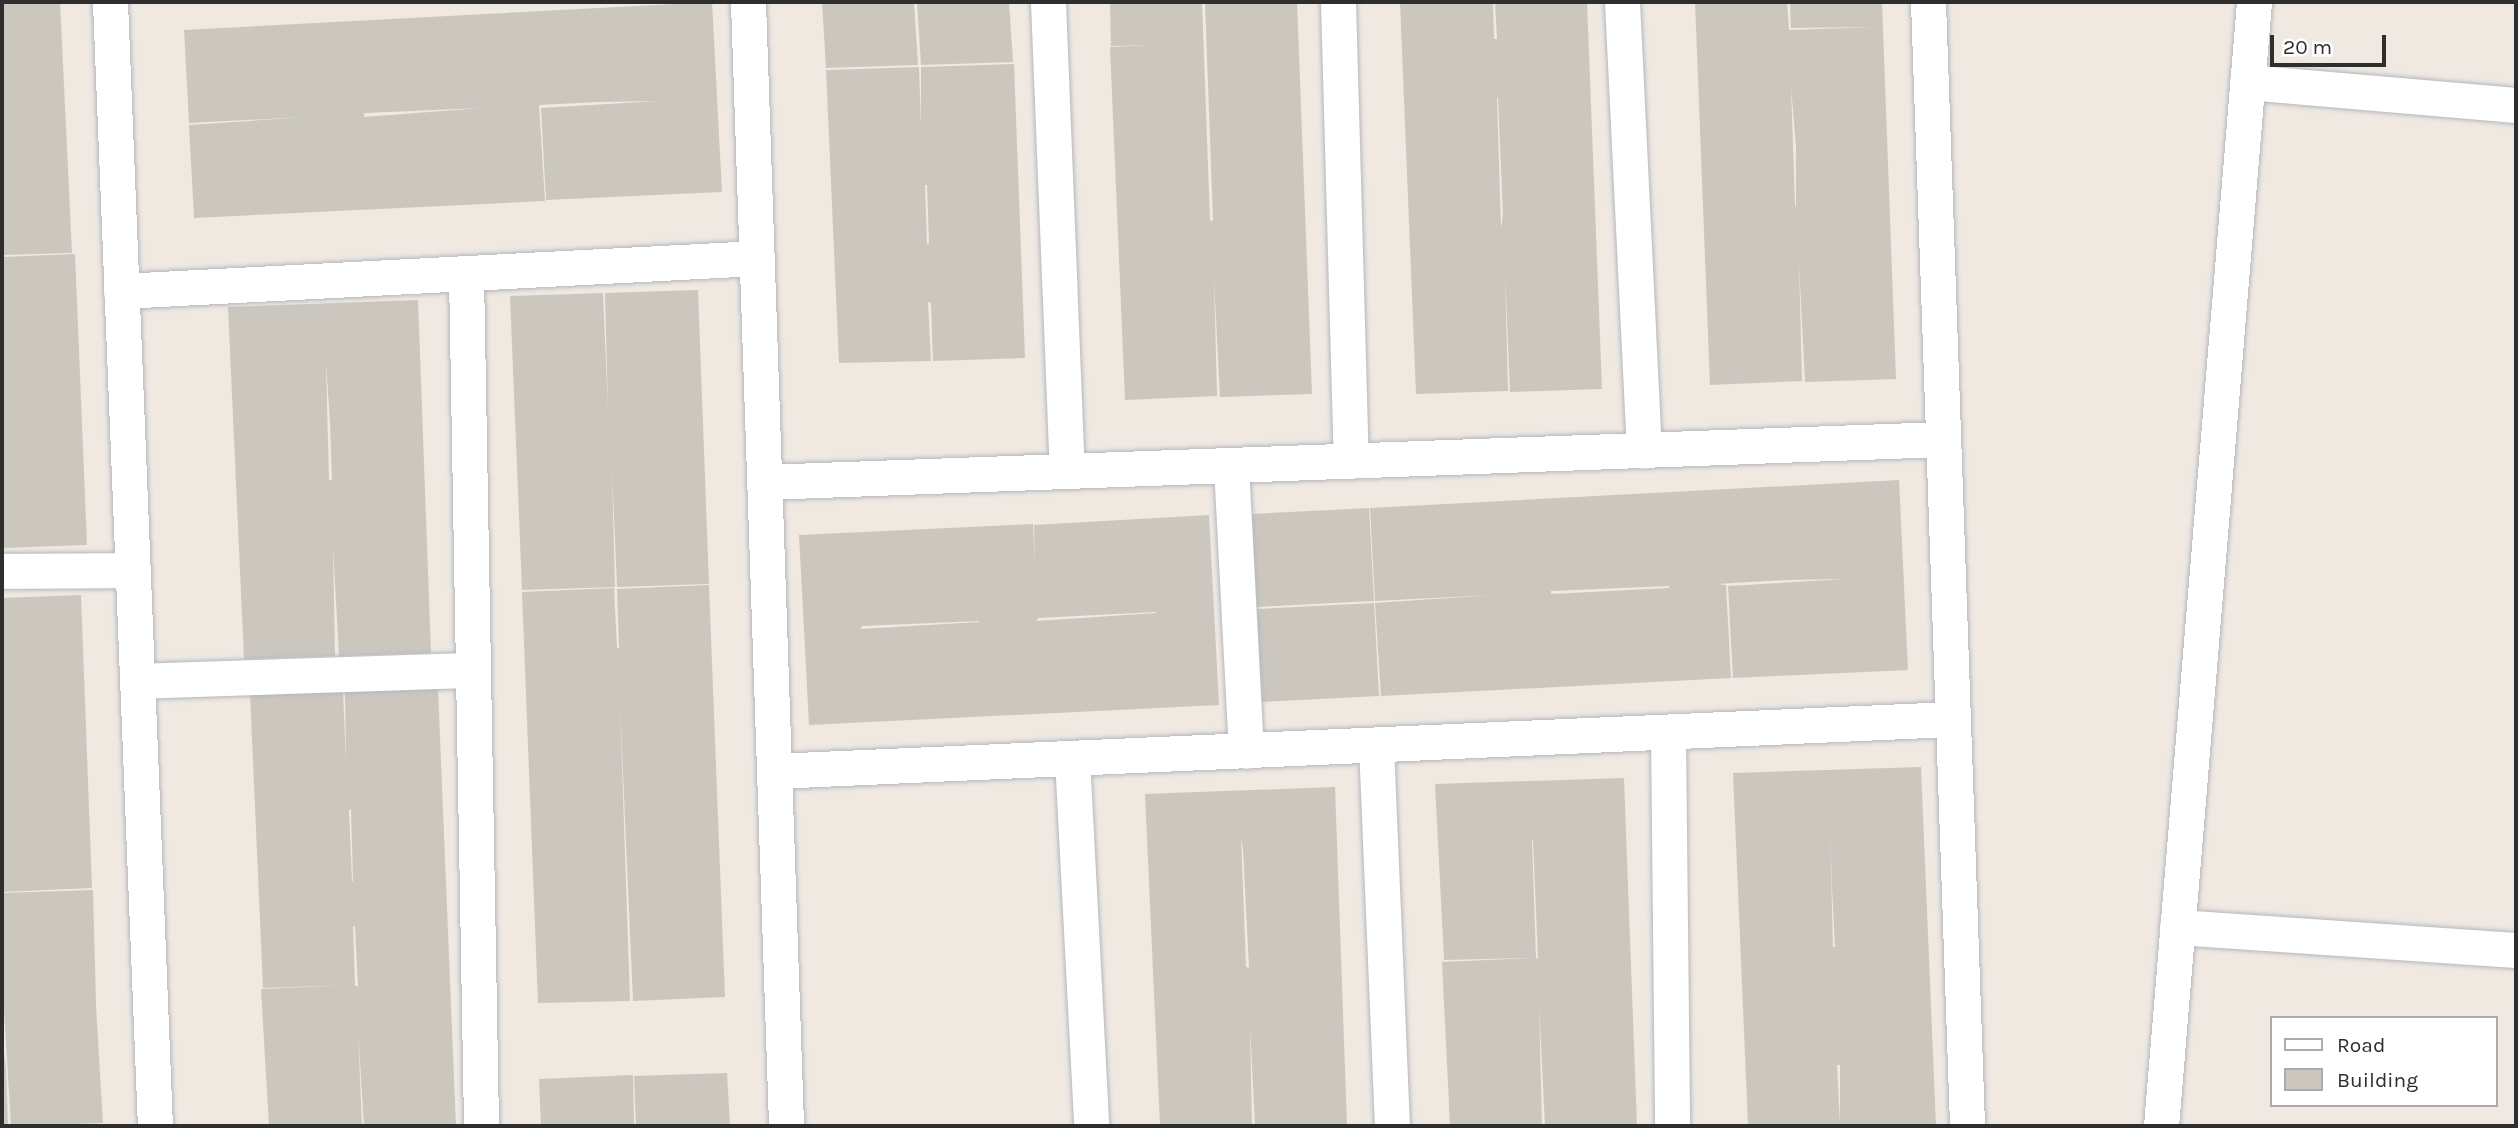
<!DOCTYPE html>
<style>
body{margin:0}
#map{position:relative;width:2518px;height:1128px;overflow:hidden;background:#efe9e1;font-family:Karla,sans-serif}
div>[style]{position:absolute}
.building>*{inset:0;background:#cbc7bf}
.roads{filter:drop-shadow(0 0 2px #b4b7c1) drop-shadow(0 0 2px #b4b7c1)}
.minor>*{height:35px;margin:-17.5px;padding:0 17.5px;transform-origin:17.5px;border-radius:17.5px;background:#fff}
span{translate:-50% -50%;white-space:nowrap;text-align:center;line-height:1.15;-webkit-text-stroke:5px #fff;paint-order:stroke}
.frame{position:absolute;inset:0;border:4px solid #2e2e2e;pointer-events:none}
.legend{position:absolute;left:2270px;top:1016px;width:228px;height:91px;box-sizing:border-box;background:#fff;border:2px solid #ababab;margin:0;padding:9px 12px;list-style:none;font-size:21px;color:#2e2e2e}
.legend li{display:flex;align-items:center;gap:14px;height:35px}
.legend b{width:35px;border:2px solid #ababab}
.scale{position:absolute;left:2270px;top:35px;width:116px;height:32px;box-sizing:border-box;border:4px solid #2e2e2e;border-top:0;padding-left:9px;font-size:21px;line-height:24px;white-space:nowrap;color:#2e2e2e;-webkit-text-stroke:5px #fff;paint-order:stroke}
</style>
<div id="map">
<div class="building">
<i style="clip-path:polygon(2px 2px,60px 2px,72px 253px,2px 255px)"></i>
<i style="clip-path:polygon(evenodd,712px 2px,722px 192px,546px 200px,541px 108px,658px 101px,599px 102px,539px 105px,545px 201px,194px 218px,189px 125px,306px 117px,189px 123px,184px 30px,712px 2px,481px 108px,364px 117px,364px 114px,365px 113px,481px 108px)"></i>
<i style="clip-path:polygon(822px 2px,914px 2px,918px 65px,826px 68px)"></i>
<i style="clip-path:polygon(917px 2px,1009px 2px,1013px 62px,921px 65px)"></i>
<i style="clip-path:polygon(1110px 2px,1202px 2px,1210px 220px,1213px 221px,1205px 2px,1297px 2px,1312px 394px,1220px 397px,1214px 279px,1217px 396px,1125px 400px,1110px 47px,1152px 45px,1111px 46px)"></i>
<i style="clip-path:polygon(evenodd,1400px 2px,1493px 2px,1494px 39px,1497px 39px,1495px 2px,1587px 2px,1602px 389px,1510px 392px,1505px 273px,1508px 391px,1416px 394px,1400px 2px,1498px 97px,1503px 215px,1501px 228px,1497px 98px,1498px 97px)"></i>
<i style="clip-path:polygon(evenodd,1695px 2px,1787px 2px,1789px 30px,1876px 27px,1791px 28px,1790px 2px,1882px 2px,1896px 379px,1805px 382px,1799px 264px,1802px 381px,1710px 385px,1695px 2px,1791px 87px,1796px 147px,1796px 206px,1795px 205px,1791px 87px)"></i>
<i style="clip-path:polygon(evenodd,1014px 64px,1025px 358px,933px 361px,931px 303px,928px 302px,931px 361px,839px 363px,826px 70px,919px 67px,921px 126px,921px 67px,1014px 64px,925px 185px,927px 185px,929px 244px,927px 244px,925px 185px)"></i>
<i style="clip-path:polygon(75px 254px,87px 545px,2px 548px,2px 257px)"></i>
<i style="clip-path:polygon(698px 290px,709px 584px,617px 587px,612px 469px,615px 587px,522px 590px,510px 296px,603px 293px,608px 411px,605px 293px)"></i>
<i style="clip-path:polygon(evenodd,418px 300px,431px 653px,339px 656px,333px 547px,335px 656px,244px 659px,228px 307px,418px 300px,326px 362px,330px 422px,332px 480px,329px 480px,326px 362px)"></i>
<i style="clip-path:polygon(evenodd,1899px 480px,1908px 670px,1733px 678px,1728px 586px,1845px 579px,1786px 580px,1717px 584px,1726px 585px,1731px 678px,1381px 696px,1375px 603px,1493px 595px,1375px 601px,1370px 508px,1899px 480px,1669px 586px,1669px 588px,1551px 594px,1551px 591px,1669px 586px)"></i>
<i style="clip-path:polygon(1369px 508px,1374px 601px,1257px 607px,1252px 514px)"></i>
<i style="clip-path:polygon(evenodd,1209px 515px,1219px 705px,809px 725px,799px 535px,1033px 524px,1035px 565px,1034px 525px,1209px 515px,1156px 612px,1156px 613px,1037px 621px,1038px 618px,1156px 612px,1209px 515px,979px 621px,979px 622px,861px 629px,862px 626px,979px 621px)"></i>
<i style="clip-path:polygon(709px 585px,725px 997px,633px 1001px,620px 706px,630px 1001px,538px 1003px,522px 592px,614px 588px,617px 648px,619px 648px,617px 589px)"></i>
<i style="clip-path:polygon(81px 595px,92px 888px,2px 892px,2px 598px)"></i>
<i style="clip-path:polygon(1374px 603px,1379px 696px,1262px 702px,1257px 609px)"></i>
<i style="clip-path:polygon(evenodd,438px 688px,456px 1126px,364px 1126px,358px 1031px,362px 1126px,269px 1126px,261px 989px,348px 985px,263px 988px,250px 694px,343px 691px,346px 763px,345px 691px,438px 688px,351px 809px,353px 881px,352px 881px,349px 810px,351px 809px,438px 688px,353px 926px,355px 927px,358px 986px,355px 986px,353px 926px)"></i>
<i style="clip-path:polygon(evenodd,1921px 767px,1936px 1126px,1748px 1126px,1733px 773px,1921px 767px,1830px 828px,1832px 888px,1835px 947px,1833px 947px,1830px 828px,1921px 767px,1837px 1065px,1840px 1065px,1840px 1124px,1840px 1123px,1837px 1065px)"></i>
<i style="clip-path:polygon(evenodd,1624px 778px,1637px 1126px,1545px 1126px,1539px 1004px,1542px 1126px,1450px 1126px,1442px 962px,1529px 958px,1444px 960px,1435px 784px,1624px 778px,1532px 840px,1533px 840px,1538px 959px,1536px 958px,1532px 840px)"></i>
<i style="clip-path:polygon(evenodd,1335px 787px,1347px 1126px,1255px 1126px,1250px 1026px,1252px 1126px,1160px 1126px,1145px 794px,1335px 787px,1241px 836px,1243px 849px,1249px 968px,1246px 967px,1241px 836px)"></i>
<i style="clip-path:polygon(93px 890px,96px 1006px,103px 1123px,11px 1126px,4px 1010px,2px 893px)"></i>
<i style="clip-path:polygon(2px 1038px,6px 1067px,8px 1126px,2px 1126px)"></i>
<i style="clip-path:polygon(727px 1073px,730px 1126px,636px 1126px,634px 1076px)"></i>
<i style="clip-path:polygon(633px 1075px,634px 1126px,541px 1126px,539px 1079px)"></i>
</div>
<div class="roads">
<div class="minor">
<i style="left:110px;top:2px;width:1125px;rotate:87.71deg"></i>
<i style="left:748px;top:2px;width:1125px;rotate:88.06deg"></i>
<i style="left:1048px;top:2px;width:469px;rotate:87.7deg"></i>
<i style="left:1338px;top:2px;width:459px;rotate:88.4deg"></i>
<i style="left:1622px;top:2px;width:449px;rotate:87.2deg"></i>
<i style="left:1928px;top:2px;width:1125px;rotate:88.01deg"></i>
<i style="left:2247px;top:82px;width:270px;rotate:4.9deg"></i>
<i style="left:466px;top:273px;width:853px;rotate:88.99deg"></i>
<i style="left:121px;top:291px;width:637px;rotate:-2.97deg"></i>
<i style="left:1231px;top:466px;width:285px;rotate:87deg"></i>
<i style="left:764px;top:482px;width:1180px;rotate:-2.09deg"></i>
<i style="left:2px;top:571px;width:131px;rotate:-0.4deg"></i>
<i style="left:137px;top:681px;width:336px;rotate:-1.9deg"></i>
<i style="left:1668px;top:733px;width:393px;rotate:89.4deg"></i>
<i style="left:1376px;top:745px;width:381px;rotate:87.6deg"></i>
<i style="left:1072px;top:758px;width:368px;rotate:87deg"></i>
<i style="left:774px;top:771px;width:1180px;rotate:-2.53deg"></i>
<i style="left:2177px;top:927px;width:340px;rotate:3.9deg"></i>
<i style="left:2161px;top:1126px;width:1128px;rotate:-85.27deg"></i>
</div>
</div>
<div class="frame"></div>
<ul class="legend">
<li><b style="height:9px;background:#fff"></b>Road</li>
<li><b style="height:19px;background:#cbc7bf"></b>Building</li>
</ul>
<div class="scale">20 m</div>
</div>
